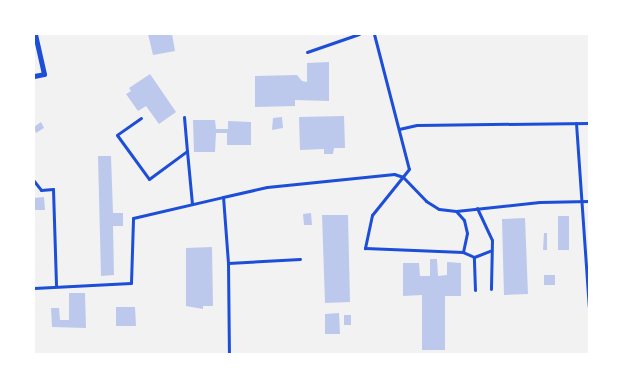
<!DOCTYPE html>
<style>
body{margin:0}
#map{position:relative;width:623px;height:388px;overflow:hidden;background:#f2f2f2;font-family:Karla,sans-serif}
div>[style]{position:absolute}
.building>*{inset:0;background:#bdc9ec}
.service>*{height:3px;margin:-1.5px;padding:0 1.5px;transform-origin:1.5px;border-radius:1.5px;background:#1d4ed8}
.minor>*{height:5px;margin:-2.5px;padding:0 2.5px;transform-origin:2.5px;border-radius:2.5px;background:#1d4ed8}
span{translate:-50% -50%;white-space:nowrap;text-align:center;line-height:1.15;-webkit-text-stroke:4px #fff;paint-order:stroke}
.frame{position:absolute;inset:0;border:35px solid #fff;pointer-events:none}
</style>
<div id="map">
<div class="building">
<i style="clip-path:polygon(148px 34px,172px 34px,175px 51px,153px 55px)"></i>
<i style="clip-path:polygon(329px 62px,329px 101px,295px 100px,295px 106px,255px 107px,255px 76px,297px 75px,302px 81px,307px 82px,307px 63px)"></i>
<i style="clip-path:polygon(150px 74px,176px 112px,159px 124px,146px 106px,138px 111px,126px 94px,131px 91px,129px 88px)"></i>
<i style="clip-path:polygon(344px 116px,345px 148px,334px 148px,333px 154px,324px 154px,324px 149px,300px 150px,299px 117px)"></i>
<i style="clip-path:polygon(282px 117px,283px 128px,272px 130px,273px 118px)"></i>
<i style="clip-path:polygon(193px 120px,215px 120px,216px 129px,228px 129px,228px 121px,251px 122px,251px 145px,227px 145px,227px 133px,216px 133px,215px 152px,194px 152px)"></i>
<i style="clip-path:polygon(41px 122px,44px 128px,36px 133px,34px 127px)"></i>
<i style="clip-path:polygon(98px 156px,111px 156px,113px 213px,123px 213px,123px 226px,113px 226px,114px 275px,101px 276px)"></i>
<i style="clip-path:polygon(44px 197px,45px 210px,34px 210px,34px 198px)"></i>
<i style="clip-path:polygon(311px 213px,312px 225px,304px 225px,303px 214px)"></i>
<i style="clip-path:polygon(322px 215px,348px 215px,350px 302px,325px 303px)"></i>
<i style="clip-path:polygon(558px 216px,569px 216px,569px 250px,558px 250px)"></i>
<i style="clip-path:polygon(525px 218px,528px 294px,504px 295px,502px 219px)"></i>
<i style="clip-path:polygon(544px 233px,547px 233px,547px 250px,543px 250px)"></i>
<i style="clip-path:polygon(212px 247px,213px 306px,203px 306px,203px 309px,186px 306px,186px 248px)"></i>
<i style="clip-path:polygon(430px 259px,437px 259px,438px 276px,447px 275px,447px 262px,461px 263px,461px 296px,445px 296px,445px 350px,422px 350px,422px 295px,403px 296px,403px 263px,419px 263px,420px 276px,430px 276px)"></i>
<i style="clip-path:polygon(544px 275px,555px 275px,555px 285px,544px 285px)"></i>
<i style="clip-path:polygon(69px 293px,85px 293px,86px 328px,52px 327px,51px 308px,59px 308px,60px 320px,69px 320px)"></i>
<i style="clip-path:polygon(116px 307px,135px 307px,136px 326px,116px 326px)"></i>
<i style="clip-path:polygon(339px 313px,340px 334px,325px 334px,325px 314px)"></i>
<i style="clip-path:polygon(344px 315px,351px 315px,351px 325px,344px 325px)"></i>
</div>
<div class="service">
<i style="left:374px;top:34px;width:139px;rotate:75.5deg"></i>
<i style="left:409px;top:169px;width:59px;rotate:128.8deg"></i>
<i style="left:372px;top:215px;width:34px;rotate:102deg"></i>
<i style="left:365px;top:248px;width:98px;rotate:2.3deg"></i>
<i style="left:307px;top:52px;width:55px;rotate:-19.1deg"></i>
<i style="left:184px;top:117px;width:34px;rotate:85deg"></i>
<i style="left:141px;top:118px;width:29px;rotate:145deg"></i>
<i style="left:117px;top:135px;width:54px;rotate:54deg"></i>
<i style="left:149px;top:179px;width:47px;rotate:-36.4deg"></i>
<i style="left:187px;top:151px;width:53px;rotate:84.6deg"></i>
<i style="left:576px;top:123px;width:184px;rotate:86deg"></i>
<i style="left:399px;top:129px;width:18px;rotate:-13deg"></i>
<i style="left:417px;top:125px;width:172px;rotate:-0.7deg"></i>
<i style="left:34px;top:181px;width:11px;rotate:52deg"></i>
<i style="left:41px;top:190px;width:12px;rotate:-5deg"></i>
<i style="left:53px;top:189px;width:96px;rotate:88.2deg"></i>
<i style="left:477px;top:208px;width:35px;rotate:65deg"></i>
<i style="left:492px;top:240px;width:49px;rotate:91.2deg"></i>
<i style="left:474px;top:257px;width:12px;rotate:-156deg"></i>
<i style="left:463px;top:252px;width:19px;rotate:-78deg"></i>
<i style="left:467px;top:233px;width:13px;rotate:-103deg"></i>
<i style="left:464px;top:220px;width:12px;rotate:-132deg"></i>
<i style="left:456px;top:211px;width:84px;rotate:-6.1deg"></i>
<i style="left:540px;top:202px;width:49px;rotate:-1.2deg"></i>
<i style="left:300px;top:259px;width:72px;rotate:176.8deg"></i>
<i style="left:228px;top:263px;width:66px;rotate:-94.3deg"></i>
<i style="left:223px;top:197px;width:45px;rotate:-12.8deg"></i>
<i style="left:267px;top:187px;width:128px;rotate:-5.8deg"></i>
<i style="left:394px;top:174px;width:9px;rotate:18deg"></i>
<i style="left:403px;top:177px;width:33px;rotate:46deg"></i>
<i style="left:426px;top:201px;width:15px;rotate:32deg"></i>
<i style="left:439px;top:209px;width:17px;rotate:7deg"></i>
<i style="left:228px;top:263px;width:91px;rotate:89.4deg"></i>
<i style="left:34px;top:288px;width:97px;rotate:-3deg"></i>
<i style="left:131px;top:283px;width:65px;rotate:-88.2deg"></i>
<i style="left:133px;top:218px;width:92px;rotate:-13.1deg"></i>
<i style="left:475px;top:290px;width:33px;rotate:-92deg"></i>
<i style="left:474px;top:257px;width:17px;rotate:-21deg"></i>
</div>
<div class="minor">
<i style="left:34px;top:76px;width:10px;rotate:-11deg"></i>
<i style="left:44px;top:74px;width:41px;rotate:-102.7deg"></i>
</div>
<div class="frame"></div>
</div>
